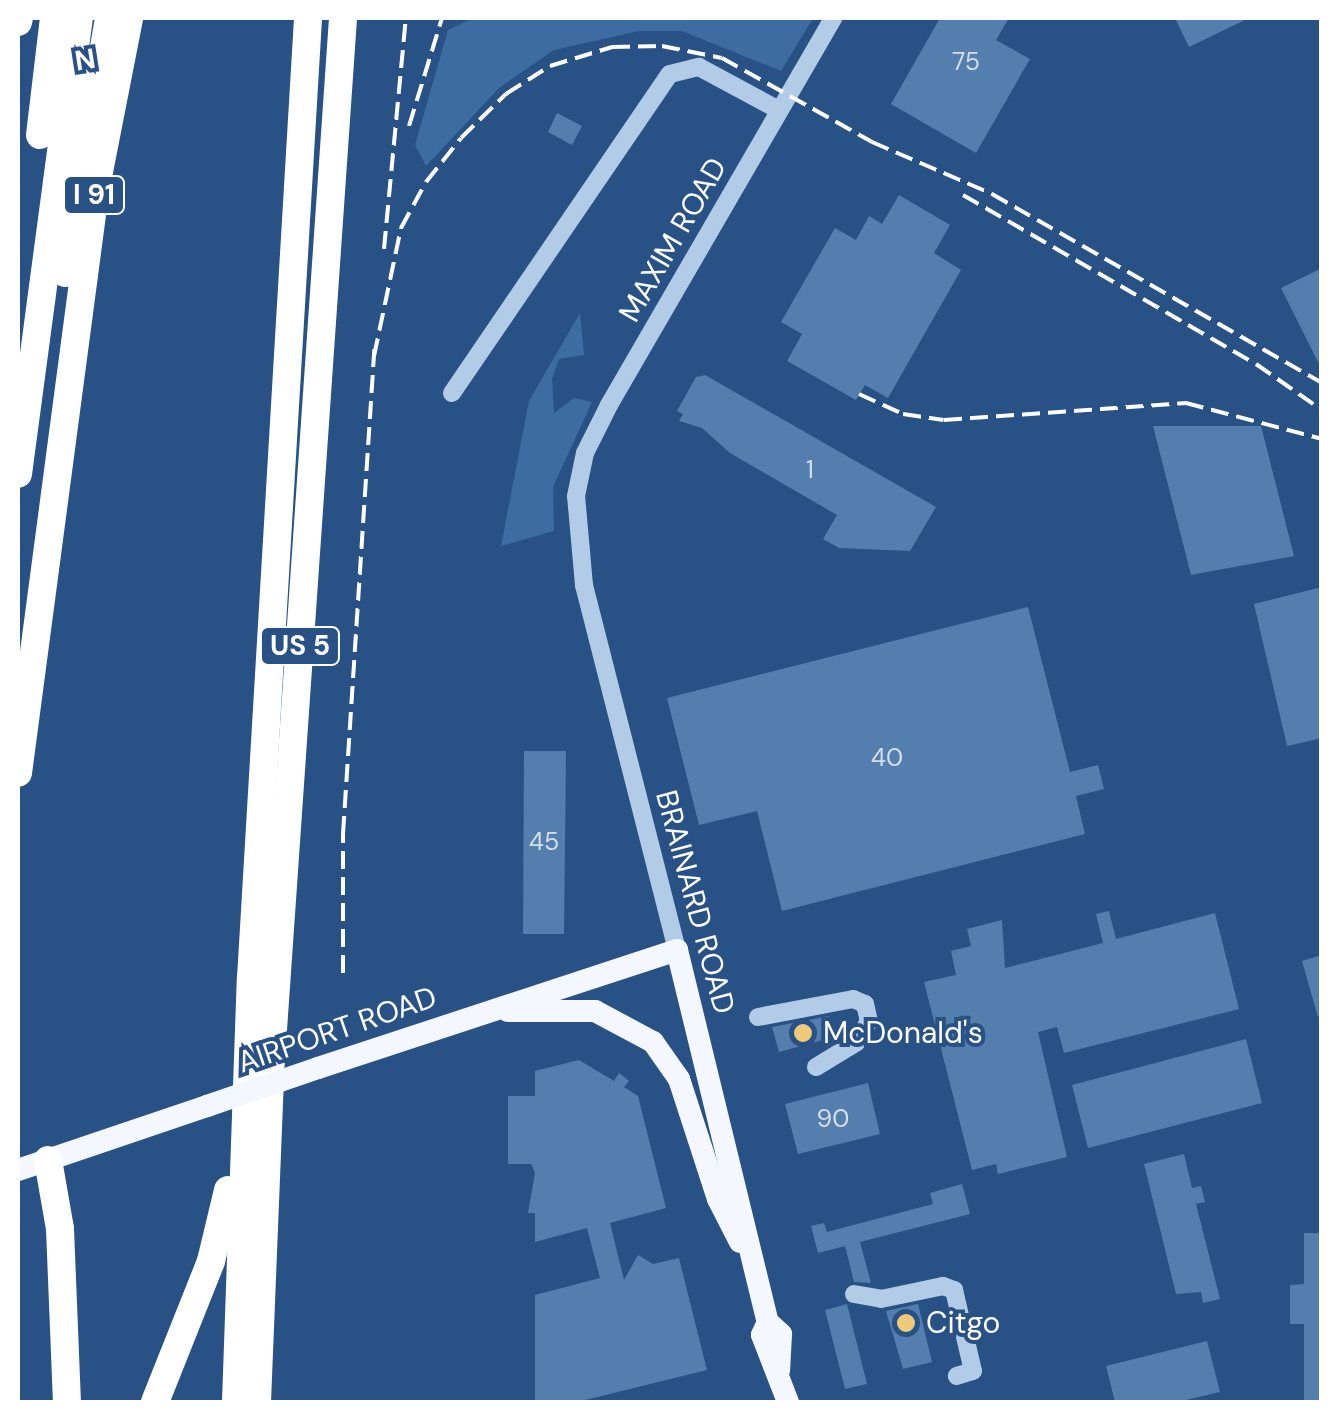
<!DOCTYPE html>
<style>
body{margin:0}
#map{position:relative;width:1339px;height:1420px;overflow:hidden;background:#285285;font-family:"DM Sans",sans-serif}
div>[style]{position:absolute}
.green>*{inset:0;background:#3d6ca1}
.building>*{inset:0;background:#547eae}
.minor>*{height:18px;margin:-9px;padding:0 9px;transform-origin:9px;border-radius:9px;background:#b2cbe7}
.major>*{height:22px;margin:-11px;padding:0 11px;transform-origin:11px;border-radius:11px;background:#f4f8fe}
.highway>*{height:28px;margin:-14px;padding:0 14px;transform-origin:14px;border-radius:14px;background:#fff}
.rail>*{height:4px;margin-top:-2px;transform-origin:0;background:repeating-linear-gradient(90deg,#fff 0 18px,transparent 0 26px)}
.major-bridge>*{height:22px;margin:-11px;padding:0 11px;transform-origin:11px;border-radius:11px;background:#f4f8fe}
.dots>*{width:28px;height:28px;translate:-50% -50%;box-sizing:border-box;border:5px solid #285285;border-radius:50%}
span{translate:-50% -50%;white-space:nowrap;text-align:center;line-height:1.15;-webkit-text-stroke:8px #285285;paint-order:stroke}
.number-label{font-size:25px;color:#d4dfeb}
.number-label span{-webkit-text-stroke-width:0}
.shield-label span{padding:2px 8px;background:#285285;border:2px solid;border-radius:8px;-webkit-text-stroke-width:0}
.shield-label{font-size:28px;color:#fff;font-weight:700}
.street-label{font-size:30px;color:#fff}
.poi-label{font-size:30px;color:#fff}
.left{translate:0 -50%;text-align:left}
.frame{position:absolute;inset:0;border:20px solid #fff;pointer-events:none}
.north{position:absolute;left:40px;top:40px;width:100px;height:100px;-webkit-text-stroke:8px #285285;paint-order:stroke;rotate:351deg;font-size:28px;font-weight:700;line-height:40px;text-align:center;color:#fff}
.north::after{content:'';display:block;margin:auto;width:35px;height:45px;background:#fff;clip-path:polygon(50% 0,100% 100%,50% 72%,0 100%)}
</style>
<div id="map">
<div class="green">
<i style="clip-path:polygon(473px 18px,813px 18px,781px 71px,682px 31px,639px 31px,554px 50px,500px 87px,426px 166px,415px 145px,448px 30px)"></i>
<i style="clip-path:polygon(580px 313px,584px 355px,559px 359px,552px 379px,554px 413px,574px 398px,592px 402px,553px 487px,554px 531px,501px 546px,529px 401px)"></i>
</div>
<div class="building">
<i style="clip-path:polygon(940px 18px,1009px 18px,996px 40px,1030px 59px,976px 153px,891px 104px)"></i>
<i style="clip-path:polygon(1175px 18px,1249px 18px,1189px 47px)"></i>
<i style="clip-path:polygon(557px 113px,582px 126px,572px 145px,548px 132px)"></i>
<i style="clip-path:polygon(899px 195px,950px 225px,934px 253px,961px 270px,888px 398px,865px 385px,856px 400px,787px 361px,802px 334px,781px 322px,835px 228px,856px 240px,869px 216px,882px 224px)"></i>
<i style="clip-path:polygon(1322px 268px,1322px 370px,1281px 288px)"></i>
<i style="clip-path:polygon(705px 375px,936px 507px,910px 551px,839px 548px,823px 539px,837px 515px,730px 453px,702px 428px,679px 421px,683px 414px,677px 411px,696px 377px)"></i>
<i style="clip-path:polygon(1153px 426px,1261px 426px,1294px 556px,1191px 575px)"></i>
<i style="clip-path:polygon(1322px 587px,1322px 738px,1287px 746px,1254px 604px)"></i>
<i style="clip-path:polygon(1028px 607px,1070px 772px,1098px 765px,1104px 789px,1076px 796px,1085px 834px,782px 911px,757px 811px,699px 825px,667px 698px)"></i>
<i style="clip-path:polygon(524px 751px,566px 751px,564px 934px,523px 934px)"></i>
<i style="clip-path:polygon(1109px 911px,1116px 939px,1215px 913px,1239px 1009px,1064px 1053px,1057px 1027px,1038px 1032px,1067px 1157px,998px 1174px,996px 1164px,972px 1170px,924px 982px,956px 975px,951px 951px,971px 946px,967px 929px,1002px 920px,1005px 968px,1103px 943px,1096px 914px)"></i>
<i style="clip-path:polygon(1322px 955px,1322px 1016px,1318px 1017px,1302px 961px)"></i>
<i style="clip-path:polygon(829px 1016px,834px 1037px,779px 1052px,772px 1027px)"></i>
<i style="clip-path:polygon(1246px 1039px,1262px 1103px,1088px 1148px,1072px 1085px)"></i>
<i style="clip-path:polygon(579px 1060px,614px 1081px,619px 1073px,629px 1081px,624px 1087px,638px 1096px,666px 1208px,610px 1223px,624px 1280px,638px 1255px,653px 1264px,679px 1258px,707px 1370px,577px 1402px,535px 1402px,535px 1295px,600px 1278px,587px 1228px,535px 1242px,535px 1213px,528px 1213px,535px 1173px,531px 1164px,508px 1164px,508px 1096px,535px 1096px,535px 1071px)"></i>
<i style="clip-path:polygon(868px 1083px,880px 1134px,798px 1154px,785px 1104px)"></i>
<i style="clip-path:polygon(1184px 1154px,1192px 1188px,1201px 1186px,1205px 1202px,1196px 1204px,1220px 1299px,1203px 1303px,1201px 1292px,1176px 1294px,1144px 1164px)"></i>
<i style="clip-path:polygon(962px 1184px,970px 1214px,860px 1242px,871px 1283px,854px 1282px,845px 1246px,818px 1253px,811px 1226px,824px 1223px,827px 1232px,933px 1204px,930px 1193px)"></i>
<i style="clip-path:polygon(1304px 1233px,1322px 1233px,1322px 1402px,1304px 1402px,1304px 1324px,1290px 1324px,1290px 1285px,1304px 1284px)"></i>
<i style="clip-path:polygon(847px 1304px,867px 1384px,845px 1389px,825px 1310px)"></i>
<i style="clip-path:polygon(918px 1304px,932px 1362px,903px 1369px,886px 1311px)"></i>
<i style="clip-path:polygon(1207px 1341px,1220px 1392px,1177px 1402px,1115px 1402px,1106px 1366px)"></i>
</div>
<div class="minor">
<i style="left:452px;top:393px;width:386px;rotate:-55.7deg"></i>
<i style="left:670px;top:74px;width:30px;rotate:-14deg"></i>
<i style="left:699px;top:67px;width:91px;rotate:28.3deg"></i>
<i style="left:677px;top:950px;width:377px;rotate:-104.3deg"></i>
<i style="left:584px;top:585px;width:89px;rotate:-95.1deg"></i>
<i style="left:576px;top:496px;width:44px;rotate:-78.2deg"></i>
<i style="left:585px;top:453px;width:54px;rotate:-63.4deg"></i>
<i style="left:609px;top:405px;width:447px;rotate:-59.9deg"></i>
<i style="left:758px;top:1017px;width:97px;rotate:-10.7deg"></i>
<i style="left:853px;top:999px;width:13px;rotate:23deg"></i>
<i style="left:865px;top:1004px;width:17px;rotate:77deg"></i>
<i style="left:869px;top:1021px;width:24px;rotate:120deg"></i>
<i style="left:857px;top:1042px;width:48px;rotate:148.6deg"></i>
<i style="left:854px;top:1294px;width:27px;rotate:10deg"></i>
<i style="left:881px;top:1299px;width:63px;rotate:-11.8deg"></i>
<i style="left:943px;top:1286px;width:12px;rotate:20deg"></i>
<i style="left:954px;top:1290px;width:83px;rotate:76.8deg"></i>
<i style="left:973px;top:1371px;width:17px;rotate:163deg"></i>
</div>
<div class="major">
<i style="left:508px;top:1011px;width:87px"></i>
<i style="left:595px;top:1011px;width:66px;rotate:28.1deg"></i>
<i style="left:653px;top:1042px;width:45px;rotate:54.9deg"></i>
<i style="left:679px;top:1079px;width:126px;rotate:72deg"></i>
<i style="left:718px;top:1199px;width:48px;rotate:62.9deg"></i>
<i style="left:318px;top:1068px;width:378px;rotate:-18.2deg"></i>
<i style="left:677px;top:950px;width:383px;rotate:76.3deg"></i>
<i style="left:768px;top:1322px;width:18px;rotate:43deg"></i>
<i style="left:781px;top:1334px;width:36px;rotate:93deg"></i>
<i style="left:18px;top:1170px;width:200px;rotate:-18.7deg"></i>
<i style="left:768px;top:1322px;width:14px;rotate:115deg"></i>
<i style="left:762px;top:1335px;width:72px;rotate:68.8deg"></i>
</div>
<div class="highway">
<i style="left:18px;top:22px;width:4px;rotate:-76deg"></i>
<i style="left:40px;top:135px;width:118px;rotate:-83.2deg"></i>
<i style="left:65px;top:273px;width:259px;rotate:-80.2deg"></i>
<i style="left:18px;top:474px;width:460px;rotate:-82.4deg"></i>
<i style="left:18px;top:773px;width:586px;rotate:-82.45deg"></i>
<i style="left:95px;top:192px;width:177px;rotate:-78.9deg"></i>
<i style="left:48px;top:1160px;width:70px;rotate:80.1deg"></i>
<i style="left:60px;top:1229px;width:173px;rotate:87.7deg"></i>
<i style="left:155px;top:1402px;width:152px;rotate:-68.3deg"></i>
<i style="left:211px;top:1261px;width:73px;rotate:-76.5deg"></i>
<i style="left:236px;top:1402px;width:424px;rotate:-88deg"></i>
<i style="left:251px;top:978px;width:962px;rotate:-86.6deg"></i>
<i style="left:257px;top:1402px;width:329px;rotate:-87.7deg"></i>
<i style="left:270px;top:1073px;width:1058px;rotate:-86.04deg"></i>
</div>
<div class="rail">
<i style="left:409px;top:126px;width:113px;rotate:-73deg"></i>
<i style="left:963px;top:195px;width:338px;rotate:30deg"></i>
<i style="left:1256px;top:364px;width:80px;rotate:34.9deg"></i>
<i style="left:384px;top:249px;width:232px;rotate:-84.6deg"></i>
<i style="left:374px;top:356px;width:131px;rotate:-78.1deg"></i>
<i style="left:401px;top:228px;width:52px;rotate:-61.5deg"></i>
<i style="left:426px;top:182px;width:56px;rotate:-51.5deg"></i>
<i style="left:461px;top:138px;width:63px;rotate:-44.4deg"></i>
<i style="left:506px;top:94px;width:52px;rotate:-32.5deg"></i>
<i style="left:550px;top:66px;width:65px;rotate:-17deg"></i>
<i style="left:612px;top:47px;width:50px;rotate:-1.1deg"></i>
<i style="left:662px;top:46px;width:61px;rotate:11.3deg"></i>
<i style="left:722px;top:58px;width:172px;rotate:29.2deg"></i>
<i style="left:872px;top:142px;width:131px;rotate:23.4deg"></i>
<i style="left:992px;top:194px;width:380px;rotate:29.8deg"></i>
<i style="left:859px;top:394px;width:48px;rotate:24.4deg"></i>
<i style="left:903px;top:414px;width:41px;rotate:8.3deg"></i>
<i style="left:944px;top:420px;width:243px;rotate:-4deg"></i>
<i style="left:1186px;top:403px;width:141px;rotate:14.8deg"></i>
<i style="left:343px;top:973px;width:139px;rotate:-90deg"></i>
<i style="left:343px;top:834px;width:491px;rotate:-86.3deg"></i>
</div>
<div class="major-bridge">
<i style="left:207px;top:1106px;width:117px;rotate:-18.9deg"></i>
</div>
<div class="dots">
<i style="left:803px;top:1033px;background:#efcb79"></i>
<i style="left:906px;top:1323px;background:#efcb79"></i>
</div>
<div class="number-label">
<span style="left:966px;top:62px">75</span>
<span style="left:810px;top:470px">1</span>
<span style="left:887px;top:758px">40</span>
<span style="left:544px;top:842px">45</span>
<span style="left:833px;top:1119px">90</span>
</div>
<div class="shield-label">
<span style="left:94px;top:195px">I 91</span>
<span style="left:300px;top:646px">US 5</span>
</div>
<div class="street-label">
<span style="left:673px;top:240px;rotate:-60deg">MAXIM ROAD</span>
<span style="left:695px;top:902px;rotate:75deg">BRAINARD ROAD</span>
<span style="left:337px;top:1030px;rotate:-19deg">AIRPORT ROAD</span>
</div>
<div class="poi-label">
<span class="left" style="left:823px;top:1033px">McDonald's</span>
<span class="left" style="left:926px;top:1323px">Citgo</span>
</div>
<div class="frame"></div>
<div class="north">N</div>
</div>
